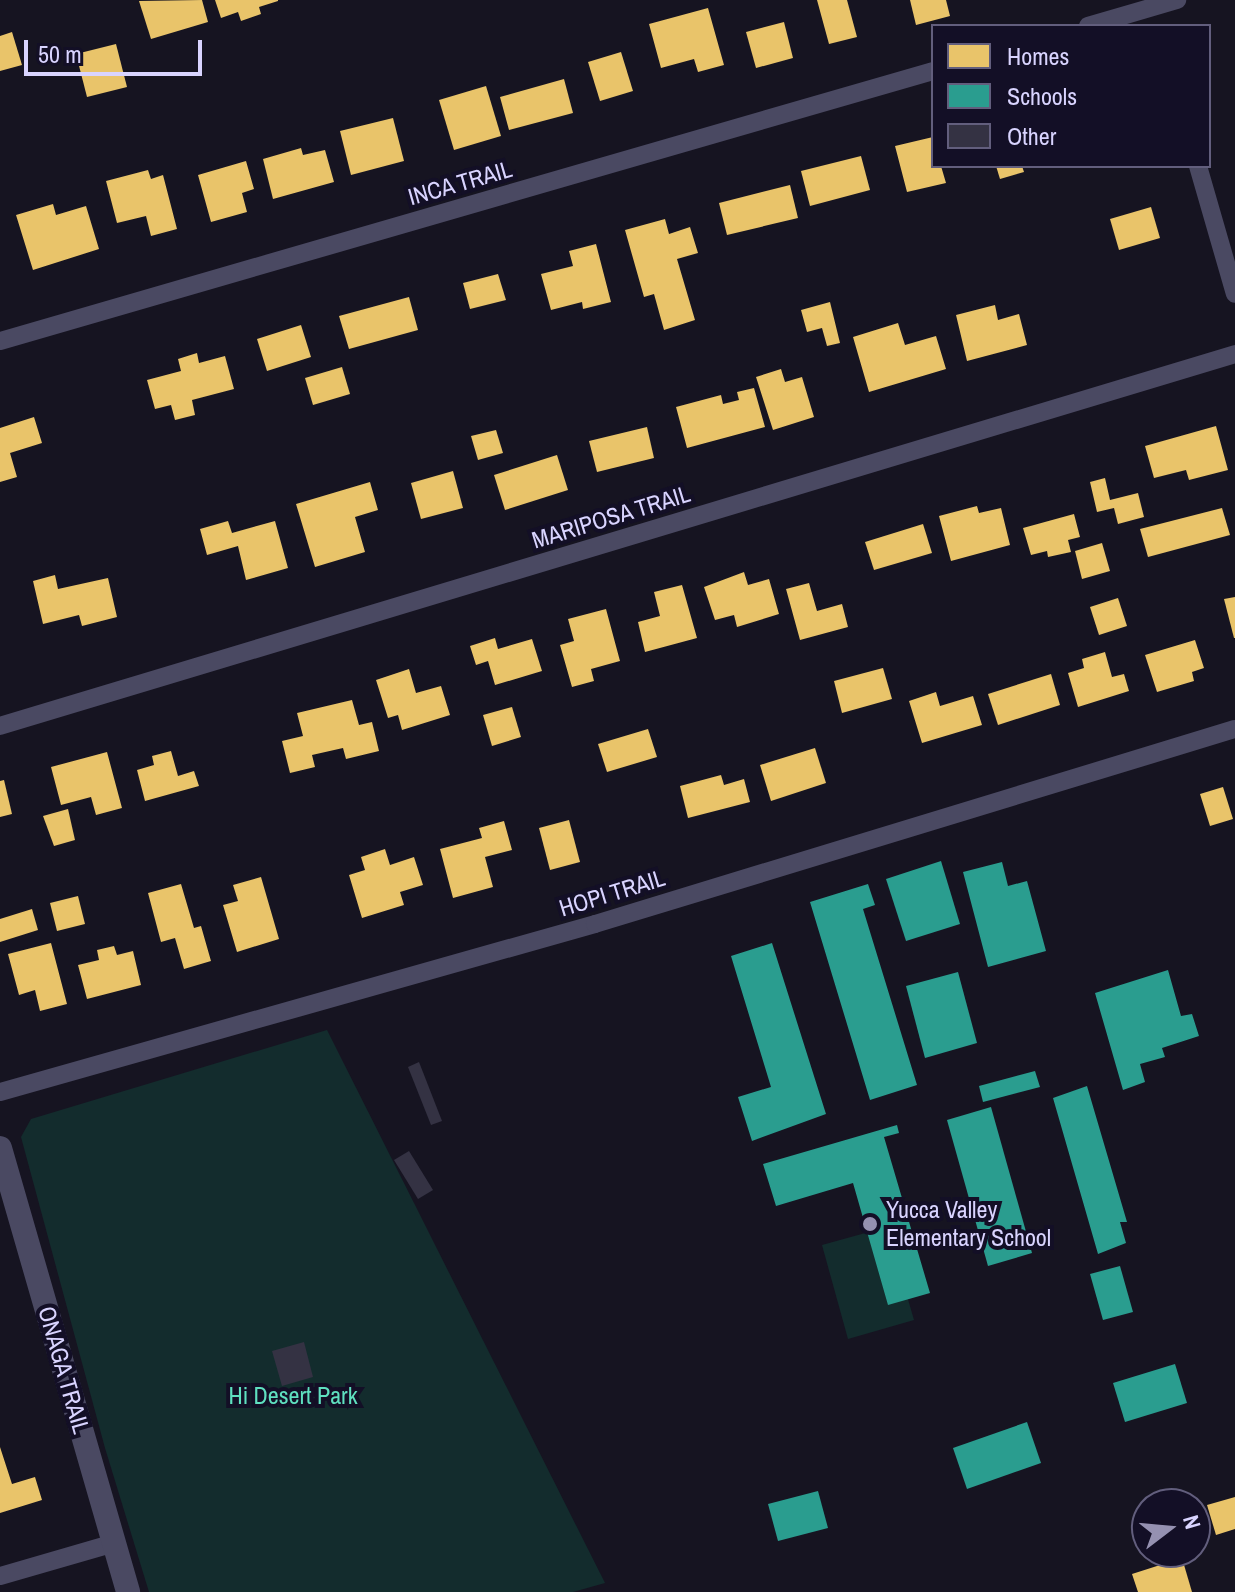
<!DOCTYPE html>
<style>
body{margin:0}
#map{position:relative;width:1235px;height:1592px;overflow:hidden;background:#161421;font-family:"Archivo Narrow",sans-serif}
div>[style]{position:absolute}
.green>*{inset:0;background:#132c2d}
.homes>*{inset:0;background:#e9c46a}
.schools>*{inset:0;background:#2a9d8f}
.building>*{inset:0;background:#343243}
.minor>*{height:18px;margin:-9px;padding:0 9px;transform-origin:9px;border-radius:9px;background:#4a4962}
.tertiary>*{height:24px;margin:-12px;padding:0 12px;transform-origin:12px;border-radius:12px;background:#4a4962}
.dots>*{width:22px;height:22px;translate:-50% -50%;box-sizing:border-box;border:4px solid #130f26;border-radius:50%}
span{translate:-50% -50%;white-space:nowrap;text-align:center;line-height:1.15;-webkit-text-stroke:8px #130f26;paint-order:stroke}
.street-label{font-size:24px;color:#d9d4ff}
.poi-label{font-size:24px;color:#d9d4ff}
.left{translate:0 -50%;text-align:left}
.park-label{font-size:24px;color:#5fe0c0}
.legend{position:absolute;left:931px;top:24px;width:280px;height:144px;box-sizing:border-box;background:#130f26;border:2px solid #625e7d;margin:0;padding:10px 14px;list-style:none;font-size:24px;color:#d9d4ff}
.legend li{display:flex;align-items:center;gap:16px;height:40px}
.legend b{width:40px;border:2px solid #625e7d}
.north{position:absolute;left:1131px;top:1488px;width:80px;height:80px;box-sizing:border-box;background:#130f26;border:2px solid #625e7d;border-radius:50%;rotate:74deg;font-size:22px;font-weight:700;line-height:32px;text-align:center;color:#d9d4ff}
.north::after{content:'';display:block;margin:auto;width:28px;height:36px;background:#9591b1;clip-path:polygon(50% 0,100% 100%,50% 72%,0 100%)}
.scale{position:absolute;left:24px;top:40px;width:178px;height:36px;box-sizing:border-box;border:4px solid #d9d4ff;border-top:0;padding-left:10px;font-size:24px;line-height:28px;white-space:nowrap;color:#d9d4ff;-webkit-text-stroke:6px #130f26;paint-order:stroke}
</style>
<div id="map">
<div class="green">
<i style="clip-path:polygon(327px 1030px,605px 1583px,573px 1592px,149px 1592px,105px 1448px,21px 1137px,31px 1119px)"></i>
<i style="clip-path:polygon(887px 1227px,914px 1320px,848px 1339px,822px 1245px)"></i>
</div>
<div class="homes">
<i style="clip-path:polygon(202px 0,208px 22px,151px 39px,139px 1px)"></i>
<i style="clip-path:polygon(215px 0,278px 0,278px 1px,259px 7px,261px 14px,241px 21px,238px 12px,221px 18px)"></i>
<i style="clip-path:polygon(817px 0,847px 0,857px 37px,829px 44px)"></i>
<i style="clip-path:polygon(910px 0,946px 0,950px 16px,916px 25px)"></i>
<i style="clip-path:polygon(708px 8px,724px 65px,698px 72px,694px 59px,661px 68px,649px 24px)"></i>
<i style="clip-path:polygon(784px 22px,793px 58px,756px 68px,746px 32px)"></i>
<i style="clip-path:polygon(12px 32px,22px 65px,0 71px,0 36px)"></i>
<i style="clip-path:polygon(116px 44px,127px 87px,87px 97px,76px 54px)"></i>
<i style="clip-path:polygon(621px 52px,633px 91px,600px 101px,588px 62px)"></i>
<i style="clip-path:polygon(564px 79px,573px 113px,509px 130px,500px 97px)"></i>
<i style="clip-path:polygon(486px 86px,501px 136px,454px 150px,439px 100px)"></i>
<i style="clip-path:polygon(393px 118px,404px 161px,351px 175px,340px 131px)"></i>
<i style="clip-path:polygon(933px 137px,933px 166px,941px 166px,946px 183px,907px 192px,895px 146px)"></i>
<i style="clip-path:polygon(301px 148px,303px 155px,325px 150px,334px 182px,273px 199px,263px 159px)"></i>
<i style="clip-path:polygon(861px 156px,870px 190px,810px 206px,801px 171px)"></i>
<i style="clip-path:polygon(246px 161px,254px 189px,242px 193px,247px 212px,211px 222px,198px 175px)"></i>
<i style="clip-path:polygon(996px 166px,1022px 166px,1024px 172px,1000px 179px)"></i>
<i style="clip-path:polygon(148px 170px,151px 179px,163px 175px,177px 229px,151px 236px,146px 216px,117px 223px,106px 181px)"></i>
<i style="clip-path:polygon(790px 185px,798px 218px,727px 235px,719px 203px)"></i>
<i style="clip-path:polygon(53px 204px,56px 215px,86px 206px,99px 249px,33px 270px,16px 215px)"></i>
<i style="clip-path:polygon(1151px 207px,1160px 238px,1119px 250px,1110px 219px)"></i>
<i style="clip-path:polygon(665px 219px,669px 234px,690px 227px,698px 253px,677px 259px,695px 320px,664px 330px,654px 294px,644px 297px,625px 230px)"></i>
<i style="clip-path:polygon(596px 244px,611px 302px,583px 309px,582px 302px,551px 310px,541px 274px,573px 266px,569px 251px)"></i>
<i style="clip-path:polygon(498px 274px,506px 300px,470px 309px,463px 283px)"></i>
<i style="clip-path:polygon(409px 297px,418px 330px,349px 349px,339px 316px)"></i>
<i style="clip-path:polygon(830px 302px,840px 343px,827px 346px,822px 328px,807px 332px,801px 310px)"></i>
<i style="clip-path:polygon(995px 305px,998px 320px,1019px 314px,1027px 345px,967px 361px,956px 315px)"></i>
<i style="clip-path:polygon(898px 323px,905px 345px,936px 336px,946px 369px,869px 392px,853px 337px)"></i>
<i style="clip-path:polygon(301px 325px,311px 357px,267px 371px,257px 339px)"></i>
<i style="clip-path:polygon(197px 353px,199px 363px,225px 356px,234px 389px,192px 400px,195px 415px,175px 420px,171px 405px,155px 409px,147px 380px,181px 371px,178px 359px)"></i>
<i style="clip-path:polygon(342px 367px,350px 394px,313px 405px,305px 378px)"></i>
<i style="clip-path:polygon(781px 369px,785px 382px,802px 377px,814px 417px,773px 430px,756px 377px)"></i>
<i style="clip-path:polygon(754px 388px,765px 427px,687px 448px,676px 407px,721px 395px,723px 404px,739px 400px,737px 392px)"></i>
<i style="clip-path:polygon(34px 417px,42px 443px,10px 453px,17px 477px,0 482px,0 428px)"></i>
<i style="clip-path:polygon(1216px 426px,1228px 470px,1189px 480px,1186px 470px,1154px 478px,1145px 446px)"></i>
<i style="clip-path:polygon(647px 427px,654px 458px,597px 472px,589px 441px)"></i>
<i style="clip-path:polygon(496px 430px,503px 453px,478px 460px,471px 436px)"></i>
<i style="clip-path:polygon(557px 455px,568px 490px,505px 510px,494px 475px)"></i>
<i style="clip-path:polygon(453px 471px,463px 508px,421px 519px,411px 483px)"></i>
<i style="clip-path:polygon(1105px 478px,1110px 500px,1138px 493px,1144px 517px,1118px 524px,1114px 508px,1097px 512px,1090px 482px)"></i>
<i style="clip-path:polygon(370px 482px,378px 510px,355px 517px,365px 552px,315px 567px,296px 504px)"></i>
<i style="clip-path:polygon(977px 506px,979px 513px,1001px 508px,1010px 545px,951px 561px,939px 516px)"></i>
<i style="clip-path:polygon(1222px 508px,1230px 535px,1148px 557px,1140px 529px)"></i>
<i style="clip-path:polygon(1074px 514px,1080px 537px,1068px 540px,1071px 552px,1048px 557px,1047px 551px,1031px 555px,1023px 528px)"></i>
<i style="clip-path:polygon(228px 521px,232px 533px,275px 521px,288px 568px,246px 580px,238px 546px,207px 555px,200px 529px)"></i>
<i style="clip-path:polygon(923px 524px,932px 553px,874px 570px,865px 542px)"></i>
<i style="clip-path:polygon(1102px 543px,1110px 571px,1082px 579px,1075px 551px)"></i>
<i style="clip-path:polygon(744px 572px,748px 585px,769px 579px,779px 614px,737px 627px,734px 615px,715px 620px,704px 587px)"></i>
<i style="clip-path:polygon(55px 575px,58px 589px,108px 578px,117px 617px,82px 626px,79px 615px,43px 624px,33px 581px)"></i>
<i style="clip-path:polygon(809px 583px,817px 611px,842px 604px,848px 627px,800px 640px,786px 589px)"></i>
<i style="clip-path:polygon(682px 585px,697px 638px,645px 652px,638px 622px,660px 616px,654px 592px)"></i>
<i style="clip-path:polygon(1235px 597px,1235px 638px,1234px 638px,1224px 599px)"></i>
<i style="clip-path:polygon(1118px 598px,1127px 626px,1099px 635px,1090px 607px)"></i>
<i style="clip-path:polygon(606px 609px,620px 661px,591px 669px,594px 681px,572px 687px,560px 645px,574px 641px,568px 619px)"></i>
<i style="clip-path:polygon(495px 638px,498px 649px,532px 639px,542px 671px,495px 685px,488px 661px,476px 665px,470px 646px)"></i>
<i style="clip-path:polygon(1195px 640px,1204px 668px,1192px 672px,1194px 681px,1157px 692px,1145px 655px)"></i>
<i style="clip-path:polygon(1105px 652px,1112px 677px,1124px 674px,1129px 691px,1078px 707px,1068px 673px,1084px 668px,1082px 659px)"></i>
<i style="clip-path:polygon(883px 668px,892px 699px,842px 713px,834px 681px)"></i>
<i style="clip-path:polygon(409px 669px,416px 693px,441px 686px,450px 715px,402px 730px,398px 715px,388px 718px,376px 680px)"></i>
<i style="clip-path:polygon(1051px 674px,1060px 705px,998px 725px,988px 694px)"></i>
<i style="clip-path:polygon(936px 692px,940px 706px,973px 696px,982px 725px,922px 743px,909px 701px)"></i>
<i style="clip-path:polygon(352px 700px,359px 725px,372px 722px,379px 751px,346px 759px,343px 748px,312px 755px,315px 767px,290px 773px,282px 741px,303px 736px,297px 713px)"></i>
<i style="clip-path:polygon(512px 707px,521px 737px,492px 746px,483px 715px)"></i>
<i style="clip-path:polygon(648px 729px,657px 757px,607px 772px,598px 744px)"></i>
<i style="clip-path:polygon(815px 748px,826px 783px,771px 801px,760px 765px)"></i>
<i style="clip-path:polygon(171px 751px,178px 776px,194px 771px,199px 786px,145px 801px,137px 770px,154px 765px,152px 756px)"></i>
<i style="clip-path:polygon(107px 752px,122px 808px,96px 815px,91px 797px,61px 805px,51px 767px)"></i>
<i style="clip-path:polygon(721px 775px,724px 785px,744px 779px,750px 802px,688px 818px,680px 786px)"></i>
<i style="clip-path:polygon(4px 780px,12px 814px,0 817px,0 781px)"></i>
<i style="clip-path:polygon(1223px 787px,1233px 819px,1210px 826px,1200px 794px)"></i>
<i style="clip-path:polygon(68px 809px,75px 840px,54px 846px,43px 816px)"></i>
<i style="clip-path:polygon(569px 820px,580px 862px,550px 870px,539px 828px)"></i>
<i style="clip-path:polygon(504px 821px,512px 850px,485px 857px,493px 887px,453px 898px,440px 849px,482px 838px,479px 828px)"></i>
<i style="clip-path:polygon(385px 849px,390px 865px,414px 857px,423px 885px,400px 892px,404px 905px,362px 918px,349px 875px,365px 870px,361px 857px)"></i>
<i style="clip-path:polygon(261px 877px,279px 939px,237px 952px,223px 905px,238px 901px,233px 885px)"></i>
<i style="clip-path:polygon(181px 884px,194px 928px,201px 926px,211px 961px,184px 969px,175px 938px,161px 942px,148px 893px)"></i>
<i style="clip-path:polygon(78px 896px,85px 924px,57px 931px,50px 903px)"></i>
<i style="clip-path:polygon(32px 909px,38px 930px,0 942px,0 919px)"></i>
<i style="clip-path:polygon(51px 943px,67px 1004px,40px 1011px,35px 990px,19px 995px,8px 954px)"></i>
<i style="clip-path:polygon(114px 946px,117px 955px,133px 951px,141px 985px,87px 999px,78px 965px,99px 960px,97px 950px)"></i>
<i style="clip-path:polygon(0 1447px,12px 1484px,35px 1477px,42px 1500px,0 1513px)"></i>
<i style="clip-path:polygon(1235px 1497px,1235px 1529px,1216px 1535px,1207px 1505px)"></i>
<i style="clip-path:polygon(1182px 1558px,1192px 1592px,1138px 1592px,1132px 1574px)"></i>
</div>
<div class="schools">
<i style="clip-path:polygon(941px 861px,960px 924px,906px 941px,886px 879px)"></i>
<i style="clip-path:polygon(1002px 862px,1008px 886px,1027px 881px,1046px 951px,988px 967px,963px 872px)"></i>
<i style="clip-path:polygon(868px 884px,875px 905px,863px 909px,917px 1085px,870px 1100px,810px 902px)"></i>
<i style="clip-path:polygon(772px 943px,826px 1114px,752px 1141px,738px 1097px,771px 1087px,731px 956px)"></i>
<i style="clip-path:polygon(1168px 970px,1181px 1016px,1192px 1014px,1199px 1036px,1162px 1048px,1165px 1057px,1140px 1064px,1145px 1082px,1123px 1090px,1095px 993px)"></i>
<i style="clip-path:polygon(958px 972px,977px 1043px,925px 1058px,906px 986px)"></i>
<i style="clip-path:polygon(1035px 1071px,1040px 1087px,983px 1102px,979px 1086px)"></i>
<i style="clip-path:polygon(1087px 1086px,1127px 1222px,1120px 1222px,1126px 1243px,1098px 1254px,1053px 1098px)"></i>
<i style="clip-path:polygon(991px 1107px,1032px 1253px,988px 1266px,947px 1120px)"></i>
<i style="clip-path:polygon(897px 1125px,899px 1133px,884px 1137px,930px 1293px,888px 1305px,853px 1183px,776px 1206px,763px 1164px)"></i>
<i style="clip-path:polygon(1120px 1266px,1133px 1312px,1103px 1320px,1090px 1274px)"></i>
<i style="clip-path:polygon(1175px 1364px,1187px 1403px,1125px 1422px,1113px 1383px)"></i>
<i style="clip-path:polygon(1027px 1422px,1041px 1463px,967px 1489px,953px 1448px)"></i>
<i style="clip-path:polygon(818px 1491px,828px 1528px,778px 1541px,768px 1504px)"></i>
</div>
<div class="building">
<i style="clip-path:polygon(419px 1062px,442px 1121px,431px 1125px,408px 1067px)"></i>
<i style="clip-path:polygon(409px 1151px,433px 1190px,418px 1199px,394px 1160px)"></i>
<i style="clip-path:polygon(304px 1342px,313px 1377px,282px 1386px,272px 1351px)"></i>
</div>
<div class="minor">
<i style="left:1088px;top:26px;width:93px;rotate:-16.3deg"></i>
<i style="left:1198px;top:166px;width:133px;rotate:73.9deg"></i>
<i style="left:0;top:341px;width:971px;rotate:-16.14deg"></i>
<i style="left:0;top:726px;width:1290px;rotate:-16.76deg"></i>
<i style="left:0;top:1092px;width:618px;rotate:-15.77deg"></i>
<i style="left:595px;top:924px;width:669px;rotate:-16.95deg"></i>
<i style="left:0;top:1576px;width:119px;rotate:-16.1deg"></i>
</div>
<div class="tertiary">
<i style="left:0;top:1148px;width:462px;rotate:73.9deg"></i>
</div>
<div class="dots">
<i style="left:870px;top:1224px;background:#9591b1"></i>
</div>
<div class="street-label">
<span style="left:460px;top:183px;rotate:-16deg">INCA TRAIL</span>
<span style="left:611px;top:517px;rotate:-17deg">MARIPOSA TRAIL</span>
<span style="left:612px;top:893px;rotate:-17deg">HOPI TRAIL</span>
<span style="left:64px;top:1370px;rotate:74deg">ONAGA TRAIL</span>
</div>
<div class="poi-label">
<span class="left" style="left:886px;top:1224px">Yucca Valley<br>Elementary School</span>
</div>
<div class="park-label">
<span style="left:293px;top:1396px">Hi Desert Park</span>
</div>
<ul class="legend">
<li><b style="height:22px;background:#e9c46a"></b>Homes</li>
<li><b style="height:22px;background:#2a9d8f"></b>Schools</li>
<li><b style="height:22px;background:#343243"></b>Other</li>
</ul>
<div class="north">N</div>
<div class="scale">50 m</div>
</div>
